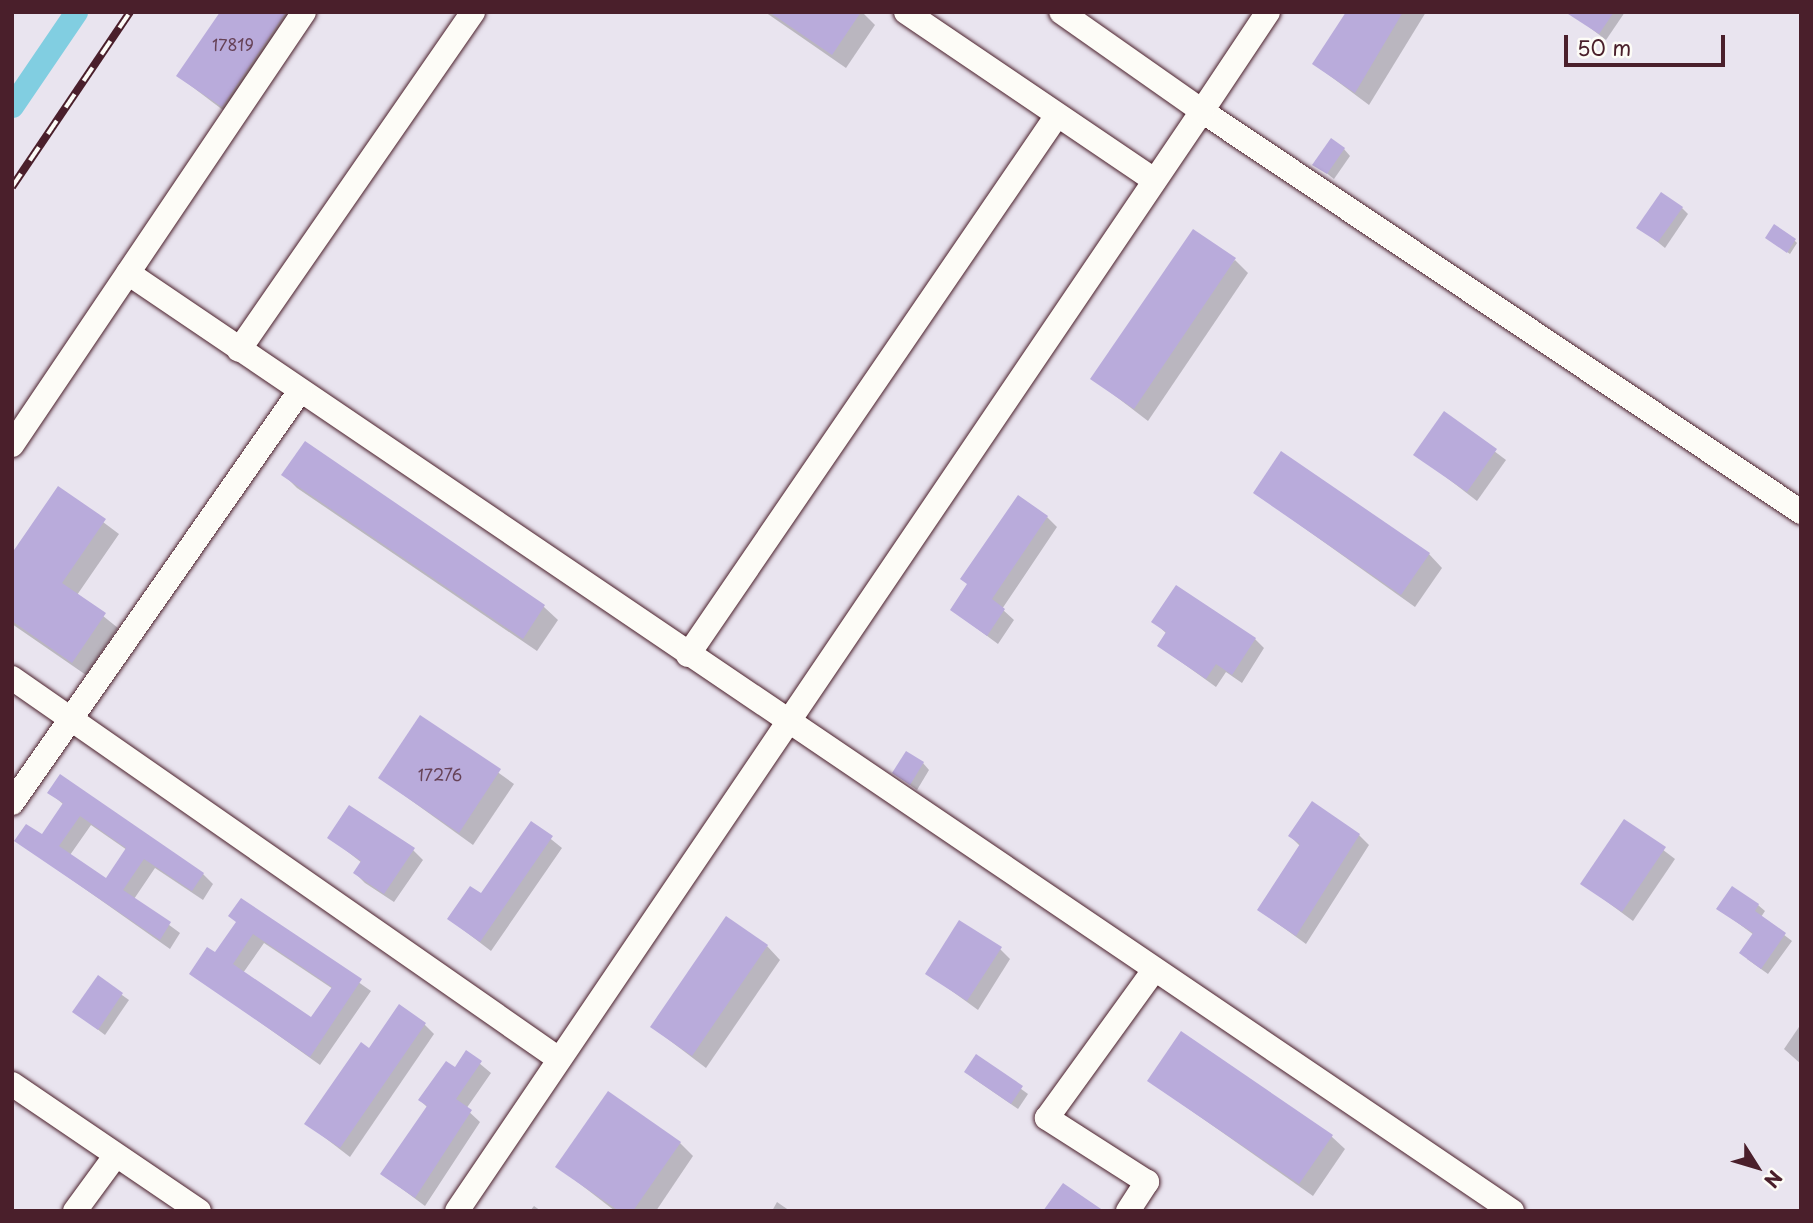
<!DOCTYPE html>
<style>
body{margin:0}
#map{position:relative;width:1813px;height:1223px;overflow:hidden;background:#fdfcf7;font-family:"Playpen Sans",sans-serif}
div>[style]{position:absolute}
.built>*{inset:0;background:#e9e4ef}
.shadow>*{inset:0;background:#0003}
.canal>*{height:23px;margin:-11.5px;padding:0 11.5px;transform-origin:11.5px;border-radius:11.5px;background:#81cee1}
.building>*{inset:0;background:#b9abdb}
.roads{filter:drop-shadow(0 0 2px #4a1f2b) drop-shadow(0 0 2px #4a1f2b)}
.minor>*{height:24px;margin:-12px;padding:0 12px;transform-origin:12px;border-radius:12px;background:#fdfcf7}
.rail>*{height:8px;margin-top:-4px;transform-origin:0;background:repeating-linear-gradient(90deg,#fdfcf7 0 16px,#4a1f2b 0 32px);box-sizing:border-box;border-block:2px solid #4a1f2b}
span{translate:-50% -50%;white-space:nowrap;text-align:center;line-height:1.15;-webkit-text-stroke:5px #fdfcf7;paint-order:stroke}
.number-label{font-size:16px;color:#664257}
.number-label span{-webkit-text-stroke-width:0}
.frame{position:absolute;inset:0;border:14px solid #4a1f2b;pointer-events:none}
.north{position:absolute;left:1722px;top:1132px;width:70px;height:70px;-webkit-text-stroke:5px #fdfcf7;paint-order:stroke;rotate:127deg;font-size:19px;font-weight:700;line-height:28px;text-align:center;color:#4a1f2b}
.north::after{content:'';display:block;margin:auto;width:24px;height:32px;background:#4a1f2b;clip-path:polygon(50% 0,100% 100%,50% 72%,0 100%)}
.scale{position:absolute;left:1564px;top:35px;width:161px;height:32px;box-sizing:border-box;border:4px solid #4a1f2b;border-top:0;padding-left:9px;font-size:21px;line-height:24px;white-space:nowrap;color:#4a1f2b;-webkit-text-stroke:5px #fdfcf7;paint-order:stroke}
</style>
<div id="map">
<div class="built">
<i style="clip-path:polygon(12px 12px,1801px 12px,1801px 1211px,12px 1211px)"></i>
</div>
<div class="shadow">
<i style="clip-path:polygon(222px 12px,312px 12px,236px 120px,178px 76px)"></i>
<i style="clip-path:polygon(765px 12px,862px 12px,875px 25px,846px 68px)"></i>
<i style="clip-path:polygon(1350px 12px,1426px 12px,1369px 105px,1314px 64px)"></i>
<i style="clip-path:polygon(1585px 12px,1625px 12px,1606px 40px,1580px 20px)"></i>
<i style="clip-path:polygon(1344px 149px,1350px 156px,1334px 179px,1315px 164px)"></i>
<i style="clip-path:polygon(1682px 208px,1688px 214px,1665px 248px,1639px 227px)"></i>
<i style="clip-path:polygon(1770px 240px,1795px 241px,1797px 243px,1790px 254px)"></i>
<i style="clip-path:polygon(1235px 260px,1248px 273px,1148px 421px,1093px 379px)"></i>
<i style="clip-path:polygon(1445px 414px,1506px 460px,1477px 501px,1416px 454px)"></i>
<i style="clip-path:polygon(305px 443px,544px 607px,558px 620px,537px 651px,297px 488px,284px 475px)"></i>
<i style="clip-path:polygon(59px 489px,119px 534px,77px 595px,118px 628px,86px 675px,12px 624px,12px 556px)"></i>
<i style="clip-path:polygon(1255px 493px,1429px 554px,1442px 568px,1415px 607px)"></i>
<i style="clip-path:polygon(1047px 517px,1057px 527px,1002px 609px,1014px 620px,998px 644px,952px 610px)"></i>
<i style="clip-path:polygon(1154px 622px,1255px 639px,1264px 648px,1242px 683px,1226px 672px,1216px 687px,1159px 646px,1167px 634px)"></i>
<i style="clip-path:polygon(421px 717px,514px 784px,473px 845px,380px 778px)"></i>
<i style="clip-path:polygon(923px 763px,929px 770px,917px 790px,894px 773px)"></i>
<i style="clip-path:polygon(evenodd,49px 792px,203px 874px,213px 884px,203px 900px,155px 868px,134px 899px,180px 933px,170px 949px,17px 841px,42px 837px,64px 805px,49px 792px,91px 825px,127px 850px,106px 880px,70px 855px,91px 825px)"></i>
<i style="clip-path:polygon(1625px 821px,1675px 859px,1633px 921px,1583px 884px)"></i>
<i style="clip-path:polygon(531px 823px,562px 848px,491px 951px,449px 919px,481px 896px)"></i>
<i style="clip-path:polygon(1359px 835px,1369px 845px,1306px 944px,1259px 910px,1301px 847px,1290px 836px)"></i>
<i style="clip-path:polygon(329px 837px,413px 850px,423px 860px,394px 902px,365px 883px,355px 873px,362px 863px)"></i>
<i style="clip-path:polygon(1733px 888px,1758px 905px,1765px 911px,1761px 917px,1792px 941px,1768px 974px,1747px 959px,1754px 935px,1719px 909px)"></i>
<i style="clip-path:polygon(evenodd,242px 900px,371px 991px,320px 1065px,191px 973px,216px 955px,238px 923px,242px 900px,264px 943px,333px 989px,312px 1020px,243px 973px,264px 943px)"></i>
<i style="clip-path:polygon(767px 946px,780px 960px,706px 1068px,652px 1027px)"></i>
<i style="clip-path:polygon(1000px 949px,1010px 959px,978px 1010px,927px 973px)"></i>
<i style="clip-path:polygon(98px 978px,129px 1000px,105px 1035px,75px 1012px)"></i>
<i style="clip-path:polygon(424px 1024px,434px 1034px,350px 1157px,307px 1124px,370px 1050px)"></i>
<i style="clip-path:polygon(1801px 1024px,1801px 1064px,1784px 1049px)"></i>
<i style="clip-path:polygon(467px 1053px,491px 1073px,466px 1109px,480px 1122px,425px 1206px,382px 1174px,428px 1108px,420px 1100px,455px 1070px)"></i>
<i style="clip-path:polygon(977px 1057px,1028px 1094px,1018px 1109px,973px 1078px)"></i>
<i style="clip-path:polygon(1149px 1081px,1331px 1136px,1345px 1149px,1313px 1196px)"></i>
<i style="clip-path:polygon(680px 1143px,693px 1156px,656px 1211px,615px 1211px,558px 1167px)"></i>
<i style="clip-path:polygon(777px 1202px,790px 1211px,772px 1211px)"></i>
<i style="clip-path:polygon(534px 1206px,541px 1211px,530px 1211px)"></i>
</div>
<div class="canal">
<i style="left:12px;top:106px;width:114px;rotate:-55.8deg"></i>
</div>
<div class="building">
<i style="clip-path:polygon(220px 12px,286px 12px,222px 107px,176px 76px)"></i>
<i style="clip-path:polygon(769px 12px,861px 12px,832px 55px)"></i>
<i style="clip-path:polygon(1346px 12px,1403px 12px,1355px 93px,1312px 64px)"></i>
<i style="clip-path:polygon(1565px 12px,1614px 12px,1599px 34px)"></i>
<i style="clip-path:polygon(1331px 138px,1345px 148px,1327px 174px,1312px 165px)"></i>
<i style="clip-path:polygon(1661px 192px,1683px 207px,1658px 242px,1636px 228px)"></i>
<i style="clip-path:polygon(1774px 224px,1796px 239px,1787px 253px,1765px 238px)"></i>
<i style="clip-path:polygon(1193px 229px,1236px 258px,1134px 409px,1090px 379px)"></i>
<i style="clip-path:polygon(1444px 411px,1497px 449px,1467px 492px,1413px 455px)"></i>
<i style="clip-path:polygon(305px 441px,545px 605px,523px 639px,281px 475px)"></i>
<i style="clip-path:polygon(1281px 451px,1430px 553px,1401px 595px,1253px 493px)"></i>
<i style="clip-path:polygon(58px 486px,106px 519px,62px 583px,106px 613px,72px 663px,12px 621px,12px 553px)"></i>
<i style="clip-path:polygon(1018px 495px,1048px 516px,992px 599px,1005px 609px,987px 636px,950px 610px,967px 584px,960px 579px)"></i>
<i style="clip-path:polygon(1176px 585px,1256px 638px,1232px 675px,1216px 664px,1206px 679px,1157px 646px,1166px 632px,1151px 622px)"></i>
<i style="clip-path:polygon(420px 715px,501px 769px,459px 833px,378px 778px)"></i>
<i style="clip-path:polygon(906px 751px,924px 762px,910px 785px,892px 773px)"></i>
<i style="clip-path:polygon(evenodd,60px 774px,204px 873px,192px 891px,144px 859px,123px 890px,171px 922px,160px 940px,14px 841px,26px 824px,42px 834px,63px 803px,47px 793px,60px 774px,80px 816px,126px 848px,106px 878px,59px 846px,80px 816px)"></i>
<i style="clip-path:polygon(1312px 801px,1360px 834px,1296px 936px,1257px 910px,1300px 844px,1288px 836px)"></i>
<i style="clip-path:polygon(349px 805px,415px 848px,384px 894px,353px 873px,361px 861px,327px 838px)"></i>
<i style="clip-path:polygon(1624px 819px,1666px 847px,1622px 912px,1580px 884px)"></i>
<i style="clip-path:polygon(531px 821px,553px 836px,480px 942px,447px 919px,470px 886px,481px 893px)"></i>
<i style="clip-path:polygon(1732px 886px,1759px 904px,1755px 911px,1786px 933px,1761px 969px,1739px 953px,1753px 933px,1716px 909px)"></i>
<i style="clip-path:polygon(evenodd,241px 898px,362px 979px,310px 1057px,189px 974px,207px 947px,215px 952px,236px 922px,228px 916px,241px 898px,253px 934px,332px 987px,311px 1017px,233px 964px,253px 934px)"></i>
<i style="clip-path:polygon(726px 916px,768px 945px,692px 1056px,650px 1027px)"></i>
<i style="clip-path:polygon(959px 920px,1002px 947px,967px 1001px,925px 974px)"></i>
<i style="clip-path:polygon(98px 975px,123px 993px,98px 1030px,72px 1012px)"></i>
<i style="clip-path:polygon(399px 1004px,426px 1023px,340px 1148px,304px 1124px,361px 1042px,369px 1048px)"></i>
<i style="clip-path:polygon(1181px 1031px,1333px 1135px,1299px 1184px,1147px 1081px)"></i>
<i style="clip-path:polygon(466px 1050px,482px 1061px,456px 1099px,472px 1110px,415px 1198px,380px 1174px,427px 1106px,418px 1100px,446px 1061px,455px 1067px)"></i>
<i style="clip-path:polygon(976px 1054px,1023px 1086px,1011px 1104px,964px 1072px)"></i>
<i style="clip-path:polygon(608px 1091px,681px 1142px,633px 1211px,619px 1211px,555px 1167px)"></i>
<i style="clip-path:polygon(1063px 1183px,1104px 1211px,1043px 1211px)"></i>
</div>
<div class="roads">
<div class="minor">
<i style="left:906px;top:12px;width:300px;rotate:34.1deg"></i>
<i style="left:1268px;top:12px;width:119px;rotate:123.7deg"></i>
<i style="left:1202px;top:111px;width:721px;rotate:33.8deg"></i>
<i style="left:128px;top:273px;width:1672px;rotate:34.13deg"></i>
<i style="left:239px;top:350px;width:411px;rotate:-55.3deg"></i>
<i style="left:12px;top:445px;width:522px;rotate:-56.01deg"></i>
<i style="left:688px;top:655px;width:652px;rotate:-55.63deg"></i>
<i style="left:12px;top:678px;width:667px;rotate:34.86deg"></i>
<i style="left:12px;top:803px;width:503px;rotate:-55.05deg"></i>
<i style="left:12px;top:1084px;width:226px;rotate:34.2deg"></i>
<i style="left:75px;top:1211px;width:69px;rotate:-53.8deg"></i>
<i style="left:457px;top:1211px;width:1329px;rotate:-55.89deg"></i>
<i style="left:1202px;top:111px;width:172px;rotate:-144.9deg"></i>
<i style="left:1128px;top:1211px;width:35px;rotate:-57deg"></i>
<i style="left:1147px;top:1182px;width:119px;rotate:-147.4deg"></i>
<i style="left:1047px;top:1118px;width:183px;rotate:-54.1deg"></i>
</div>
</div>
<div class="rail">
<i style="left:12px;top:187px;width:211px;rotate:-56deg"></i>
</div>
<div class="number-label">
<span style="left:233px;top:44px">17819</span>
<span style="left:440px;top:774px">17276</span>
</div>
<div class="frame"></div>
<div class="north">N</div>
<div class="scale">50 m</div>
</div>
